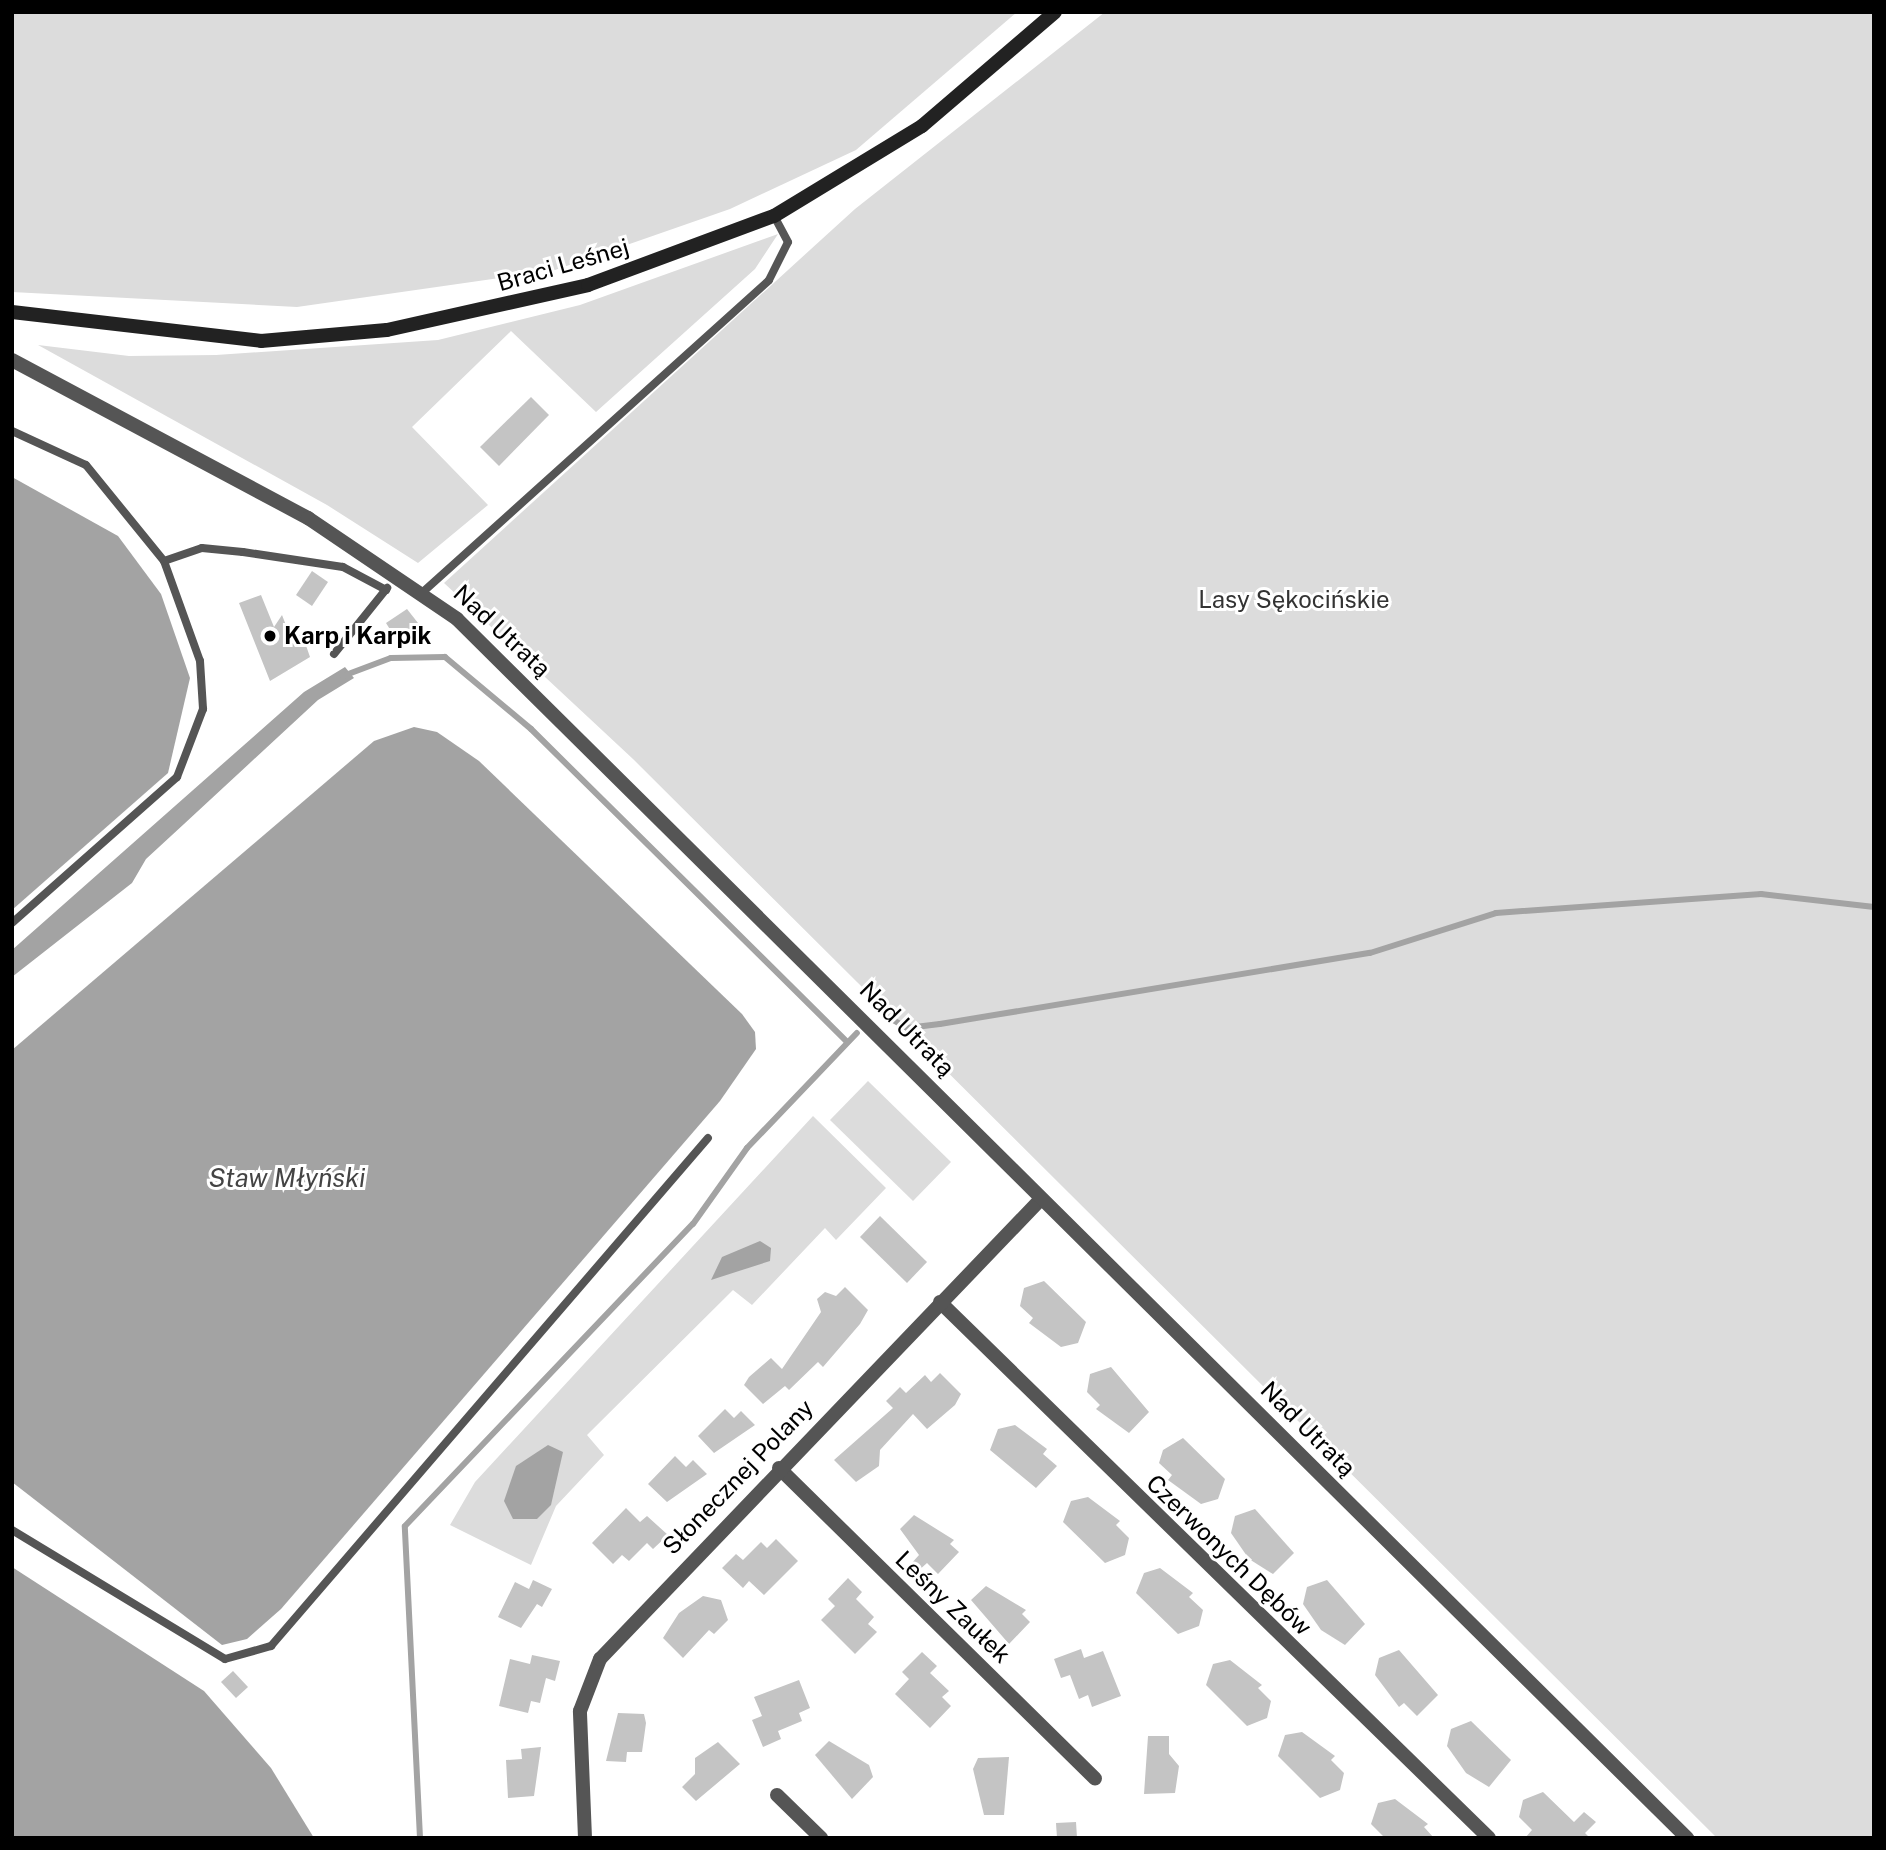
<!DOCTYPE html>
<meta charset="utf-8">
<style>
body{margin:0}
#map{position:relative;width:1886px;height:1850px;overflow:hidden;background:#fff;font-family:"Public Sans",sans-serif}
div>[style]{position:absolute}
.green>*{inset:0;background:#dcdcdc}
.water>*{inset:0;background:#a3a3a3}
.stream>*{height:6px;margin:-3px;padding:0 3px;transform-origin:3px;border-radius:3px;background:#a3a3a3}
.building>*{inset:0;background:#c4c4c4}
.service>*{height:8px;margin:-4px;padding:0 4px;transform-origin:4px;border-radius:4px;background:#555}
.minor>*{height:14px;margin:-7px;padding:0 7px;transform-origin:7px;border-radius:7px;background:#555}
.tertiary>*{height:14px;margin:-7px;padding:0 7px;transform-origin:7px;border-radius:7px;background:#555}
.secondary>*{height:14px;margin:-7px;padding:0 7px;transform-origin:7px;border-radius:7px;background:#222}
.dots>*{width:19px;height:19px;translate:-50% -50%;box-sizing:border-box;border:4px solid #fff;border-radius:50%}
span{translate:-50% -50%;white-space:nowrap;text-align:center;line-height:1.15;-webkit-text-stroke:6px #fff;paint-order:stroke}
.street-label{font-size:24px;color:#000}
.park-label{font-size:24px;color:#333}
.poi-label{font-size:24px;color:#000;font-weight:700}
.left{translate:0 -50%;text-align:left}
.water-label{font-size:26px;color:#444;font-style:italic}
.frame{position:absolute;inset:0;border:14px solid #000;pointer-events:none}
</style>
<div id="map">
<div class="green">
<i style="clip-path:polygon(12px 12px,1017px 12px,856px 150px,730px 209px,555px 270px,297px 307px,12px 292px)"></i>
<i style="clip-path:polygon(1105px 12px,1874px 12px,1874px 1838px,1717px 1838px,633px 759px,444px 583px,855px 209px)"></i>
<i style="clip-path:polygon(778px 234px,755px 269px,596px 412px,511px 331px,412px 427px,488px 505px,418px 563px,327px 505px,38px 345px,129px 356px,216px 355px,438px 340px,580px 305px)"></i>
<i style="clip-path:polygon(868px 1081px,951px 1162px,913px 1201px,830px 1120px)"></i>
<i style="clip-path:polygon(813px 1116px,886px 1188px,836px 1240px,825px 1228px,752px 1305px,733px 1290px,587px 1435px,604px 1455px,556px 1506px,531px 1565px,450px 1525px,475px 1482px)"></i>
</div>
<div class="water">
<i style="clip-path:polygon(12px 477px,118px 536px,161px 594px,190px 678px,168px 773px,12px 910px)"></i>
<i style="clip-path:polygon(345px 667px,354px 678px,318px 700px,184px 824px,146px 859px,132px 883px,12px 977px,12px 950px,304px 692px)"></i>
<i style="clip-path:polygon(414px 727px,437px 732px,479px 761px,742px 1014px,755px 1032px,756px 1049px,720px 1101px,281px 1609px,247px 1639px,222px 1645px,12px 1482px,12px 1050px,374px 741px)"></i>
<i style="clip-path:polygon(760px 1241px,771px 1248px,770px 1261px,711px 1280px,722px 1257px)"></i>
<i style="clip-path:polygon(548px 1445px,563px 1452px,551px 1505px,537px 1519px,513px 1519px,504px 1501px,516px 1466px)"></i>
<i style="clip-path:polygon(12px 1567px,204px 1691px,271px 1768px,314px 1838px,12px 1838px)"></i>
</div>
<div class="stream">
<i style="left:343px;top:676px;width:51px;rotate:-20.6deg"></i>
<i style="left:391px;top:658px;width:54px;rotate:-1.1deg"></i>
<i style="left:445px;top:657px;width:112px;rotate:39.9deg"></i>
<i style="left:531px;top:729px;width:445px;rotate:44.7deg"></i>
<i style="left:884px;top:1015px;width:26px;rotate:29deg"></i>
<i style="left:907px;top:1028px;width:33px;rotate:-7deg"></i>
<i style="left:940px;top:1024px;width:436px;rotate:-9.4deg"></i>
<i style="left:1370px;top:953px;width:132px;rotate:-17.6deg"></i>
<i style="left:1496px;top:913px;width:266px;rotate:-4.1deg"></i>
<i style="left:1761px;top:894px;width:114px;rotate:6.6deg"></i>
<i style="left:420px;top:1838px;width:312px;rotate:-92.8deg"></i>
<i style="left:405px;top:1526px;width:417px;rotate:-46.4deg"></i>
<i style="left:693px;top:1224px;width:93px;rotate:-54.6deg"></i>
<i style="left:747px;top:1148px;width:159px;rotate:-46.3deg"></i>
</div>
<div class="building">
<i style="clip-path:polygon(531px 397px,549px 415px,499px 466px,480px 447px)"></i>
<i style="clip-path:polygon(312px 571px,328px 582px,312px 606px,296px 595px)"></i>
<i style="clip-path:polygon(261px 595px,274px 627px,282px 615px,291px 638px,302px 634px,310px 657px,270px 681px,239px 603px)"></i>
<i style="clip-path:polygon(407px 609px,418px 623px,396px 639px,386px 623px)"></i>
<i style="clip-path:polygon(880px 1216px,927px 1262px,907px 1283px,860px 1237px)"></i>
<i style="clip-path:polygon(1044px 1281px,1086px 1322px,1078px 1343px,1061px 1347px,1029px 1323px,1033px 1318px,1020px 1306px,1024px 1288px)"></i>
<i style="clip-path:polygon(845px 1287px,868px 1310px,860px 1324px,823px 1367px,818px 1362px,789px 1390px,785px 1386px,763px 1404px,744px 1385px,749px 1377px,771px 1358px,782px 1369px,821px 1312px,817px 1299px,825px 1292px,836px 1296px)"></i>
<i style="clip-path:polygon(1111px 1367px,1149px 1412px,1129px 1433px,1096px 1409px,1100px 1405px,1087px 1392px,1090px 1374px)"></i>
<i style="clip-path:polygon(940px 1373px,961px 1394px,955px 1405px,927px 1429px,913px 1414px,880px 1450px,879px 1466px,856px 1482px,834px 1460px,893px 1408px,886px 1401px,900px 1387px,906px 1393px,925px 1375px,931px 1382px)"></i>
<i style="clip-path:polygon(725px 1409px,734px 1418px,741px 1411px,755px 1425px,714px 1453px,698px 1436px)"></i>
<i style="clip-path:polygon(1015px 1425px,1047px 1449px,1043px 1454px,1057px 1466px,1036px 1488px,990px 1450px,998px 1429px)"></i>
<i style="clip-path:polygon(1183px 1438px,1225px 1479px,1218px 1499px,1201px 1504px,1168px 1480px,1172px 1475px,1159px 1463px,1163px 1450px)"></i>
<i style="clip-path:polygon(675px 1456px,686px 1467px,693px 1460px,707px 1474px,667px 1502px,648px 1484px)"></i>
<i style="clip-path:polygon(1088px 1497px,1120px 1521px,1116px 1525px,1129px 1538px,1125px 1555px,1105px 1563px,1063px 1522px,1071px 1501px)"></i>
<i style="clip-path:polygon(626px 1508px,640px 1522px,647px 1516px,668px 1535px,653px 1549px,647px 1543px,629px 1561px,622px 1555px,613px 1564px,592px 1543px)"></i>
<i style="clip-path:polygon(1255px 1509px,1294px 1553px,1273px 1574px,1249px 1559px,1231px 1533px,1235px 1516px)"></i>
<i style="clip-path:polygon(914px 1515px,954px 1540px,950px 1544px,959px 1552px,938px 1574px,927px 1563px,917px 1572px,910px 1565px,919px 1555px,900px 1529px)"></i>
<i style="clip-path:polygon(776px 1539px,798px 1561px,764px 1595px,749px 1581px,743px 1588px,722px 1568px,736px 1554px,743px 1560px,761px 1542px,767px 1548px)"></i>
<i style="clip-path:polygon(1160px 1568px,1193px 1593px,1189px 1597px,1203px 1610px,1199px 1626px,1178px 1634px,1136px 1593px,1144px 1573px)"></i>
<i style="clip-path:polygon(848px 1578px,862px 1592px,856px 1599px,874px 1617px,868px 1624px,877px 1632px,855px 1654px,821px 1620px,835px 1606px,828px 1599px)"></i>
<i style="clip-path:polygon(533px 1580px,552px 1589px,542px 1607px,537px 1604px,521px 1628px,498px 1617px,515px 1582px,529px 1589px)"></i>
<i style="clip-path:polygon(1327px 1580px,1365px 1624px,1345px 1645px,1321px 1630px,1303px 1604px,1307px 1587px)"></i>
<i style="clip-path:polygon(986px 1586px,1026px 1610px,1022px 1614px,1030px 1622px,1009px 1644px,971px 1600px)"></i>
<i style="clip-path:polygon(703px 1596px,721px 1600px,728px 1620px,714px 1634px,709px 1630px,683px 1658px,663px 1638px,679px 1613px)"></i>
<i style="clip-path:polygon(1081px 1649px,1084px 1658px,1103px 1651px,1121px 1696px,1092px 1707px,1088px 1695px,1079px 1699px,1070px 1675px,1061px 1678px,1054px 1659px)"></i>
<i style="clip-path:polygon(1399px 1650px,1438px 1695px,1417px 1716px,1404px 1703px,1399px 1707px,1375px 1675px,1379px 1658px)"></i>
<i style="clip-path:polygon(922px 1652px,937px 1666px,930px 1673px,949px 1691px,942px 1697px,951px 1706px,930px 1728px,895px 1694px,909px 1679px,902px 1672px)"></i>
<i style="clip-path:polygon(532px 1655px,560px 1661px,555px 1681px,546px 1678px,540px 1703px,531px 1701px,528px 1713px,499px 1706px,510px 1659px,530px 1664px)"></i>
<i style="clip-path:polygon(1230px 1660px,1262px 1685px,1258px 1688px,1271px 1701px,1267px 1718px,1247px 1726px,1206px 1685px,1213px 1664px)"></i>
<i style="clip-path:polygon(233px 1671px,248px 1687px,236px 1698px,221px 1682px)"></i>
<i style="clip-path:polygon(799px 1680px,810px 1708px,799px 1713px,802px 1721px,778px 1731px,781px 1739px,763px 1747px,752px 1720px,762px 1716px,754px 1697px)"></i>
<i style="clip-path:polygon(618px 1713px,644px 1714px,646px 1723px,642px 1752px,627px 1752px,626px 1762px,606px 1761px)"></i>
<i style="clip-path:polygon(1471px 1721px,1511px 1760px,1489px 1787px,1466px 1773px,1447px 1746px,1451px 1729px)"></i>
<i style="clip-path:polygon(1302px 1732px,1335px 1756px,1331px 1760px,1344px 1773px,1340px 1790px,1320px 1798px,1278px 1756px,1285px 1735px)"></i>
<i style="clip-path:polygon(1148px 1736px,1169px 1736px,1169px 1754px,1179px 1766px,1175px 1793px,1144px 1794px)"></i>
<i style="clip-path:polygon(829px 1741px,869px 1765px,873px 1777px,852px 1799px,815px 1755px)"></i>
<i style="clip-path:polygon(718px 1742px,740px 1764px,696px 1801px,682px 1787px,695px 1774px,695px 1758px)"></i>
<i style="clip-path:polygon(541px 1747px,534px 1796px,508px 1798px,506px 1760px,522px 1759px,521px 1749px)"></i>
<i style="clip-path:polygon(1009px 1757px,1004px 1815px,984px 1815px,973px 1769px,978px 1758px)"></i>
<i style="clip-path:polygon(1543px 1792px,1574px 1822px,1584px 1812px,1596px 1822px,1585px 1833px,1590px 1838px,1525px 1838px,1532px 1830px,1519px 1817px,1523px 1800px)"></i>
<i style="clip-path:polygon(1395px 1799px,1428px 1824px,1424px 1827px,1434px 1838px,1385px 1838px,1371px 1824px,1378px 1803px)"></i>
<i style="clip-path:polygon(1076px 1822px,1077px 1838px,1057px 1838px,1056px 1823px)"></i>
</div>
<div class="service">
<i style="left:12px;top:431px;width:81px;rotate:24.7deg"></i>
<i style="left:86px;top:465px;width:124px;rotate:50.9deg"></i>
<i style="left:164px;top:561px;width:106px;rotate:70.2deg"></i>
<i style="left:200px;top:661px;width:48px;rotate:86.4deg"></i>
<i style="left:203px;top:709px;width:73px;rotate:110.9deg"></i>
<i style="left:177px;top:777px;width:220px;rotate:138.5deg"></i>
<i style="left:164px;top:561px;width:40px;rotate:-18.9deg"></i>
<i style="left:202px;top:548px;width:41px;rotate:5.6deg"></i>
<i style="left:243px;top:552px;width:101px;rotate:8.5deg"></i>
<i style="left:343px;top:567px;width:49px;rotate:28.1deg"></i>
<i style="left:424px;top:591px;width:464px;rotate:-42deg"></i>
<i style="left:769px;top:280px;width:42px;rotate:-63.4deg"></i>
<i style="left:788px;top:242px;width:30px;rotate:-118deg"></i>
<i style="left:334px;top:654px;width:85px;rotate:-51.2deg"></i>
<i style="left:12px;top:1530px;width:249px;rotate:31.2deg"></i>
<i style="left:225px;top:1659px;width:48px;rotate:-15.8deg"></i>
<i style="left:271px;top:1646px;width:670px;rotate:-49.3deg"></i>
</div>
<div class="minor">
<i style="left:940px;top:1302px;width:767px;rotate:44.31deg"></i>
<i style="left:779px;top:1468px;width:443px;rotate:44.5deg"></i>
<i style="left:777px;top:1795px;width:62px;rotate:44.3deg"></i>
<i style="left:585px;top:1838px;width:127px;rotate:-92.3deg"></i>
<i style="left:580px;top:1711px;width:56px;rotate:-69deg"></i>
<i style="left:600px;top:1659px;width:637px;rotate:-46.21deg"></i>
</div>
<div class="tertiary">
<i style="left:12px;top:360px;width:336px;rotate:28.1deg"></i>
<i style="left:308px;top:518px;width:180px;rotate:34.1deg"></i>
<i style="left:457px;top:619px;width:1732px;rotate:44.74deg"></i>
</div>
<div class="secondary">
<i style="left:12px;top:312px;width:251px;rotate:6.6deg"></i>
<i style="left:261px;top:341px;width:126px;rotate:-5deg"></i>
<i style="left:387px;top:330px;width:206px;rotate:-12.6deg"></i>
<i style="left:588px;top:285px;width:198px;rotate:-20.4deg"></i>
<i style="left:774px;top:216px;width:173px;rotate:-31.3deg"></i>
<i style="left:922px;top:126px;width:175px;rotate:-40.6deg"></i>
</div>
<div class="dots">
<i style="left:270px;top:636px;background:#000"></i>
</div>
<div class="street-label">
<span style="left:563px;top:265px;rotate:-16deg">Braci Leśnej</span>
<span style="left:502px;top:631px;rotate:43deg">Nad Utratą</span>
<span style="left:907px;top:1029px;rotate:45deg">Nad Utratą</span>
<span style="left:1308px;top:1429px;rotate:45deg">Nad Utratą</span>
<span style="left:738px;top:1477px;rotate:-46deg">Słonecznej Polany</span>
<span style="left:1229px;top:1555px;rotate:44deg">Czerwonych Dębów</span>
<span style="left:953px;top:1607px;rotate:44deg">Leśny Zaułek</span>
</div>
<div class="park-label">
<span style="left:1294px;top:600px">Lasy Sękocińskie</span>
</div>
<div class="poi-label">
<span class="left" style="left:284px;top:636px">Karp i Karpik</span>
</div>
<div class="water-label">
<span style="left:287px;top:1178px">Staw Młyński</span>
</div>
<div class="frame"></div>
</div>
